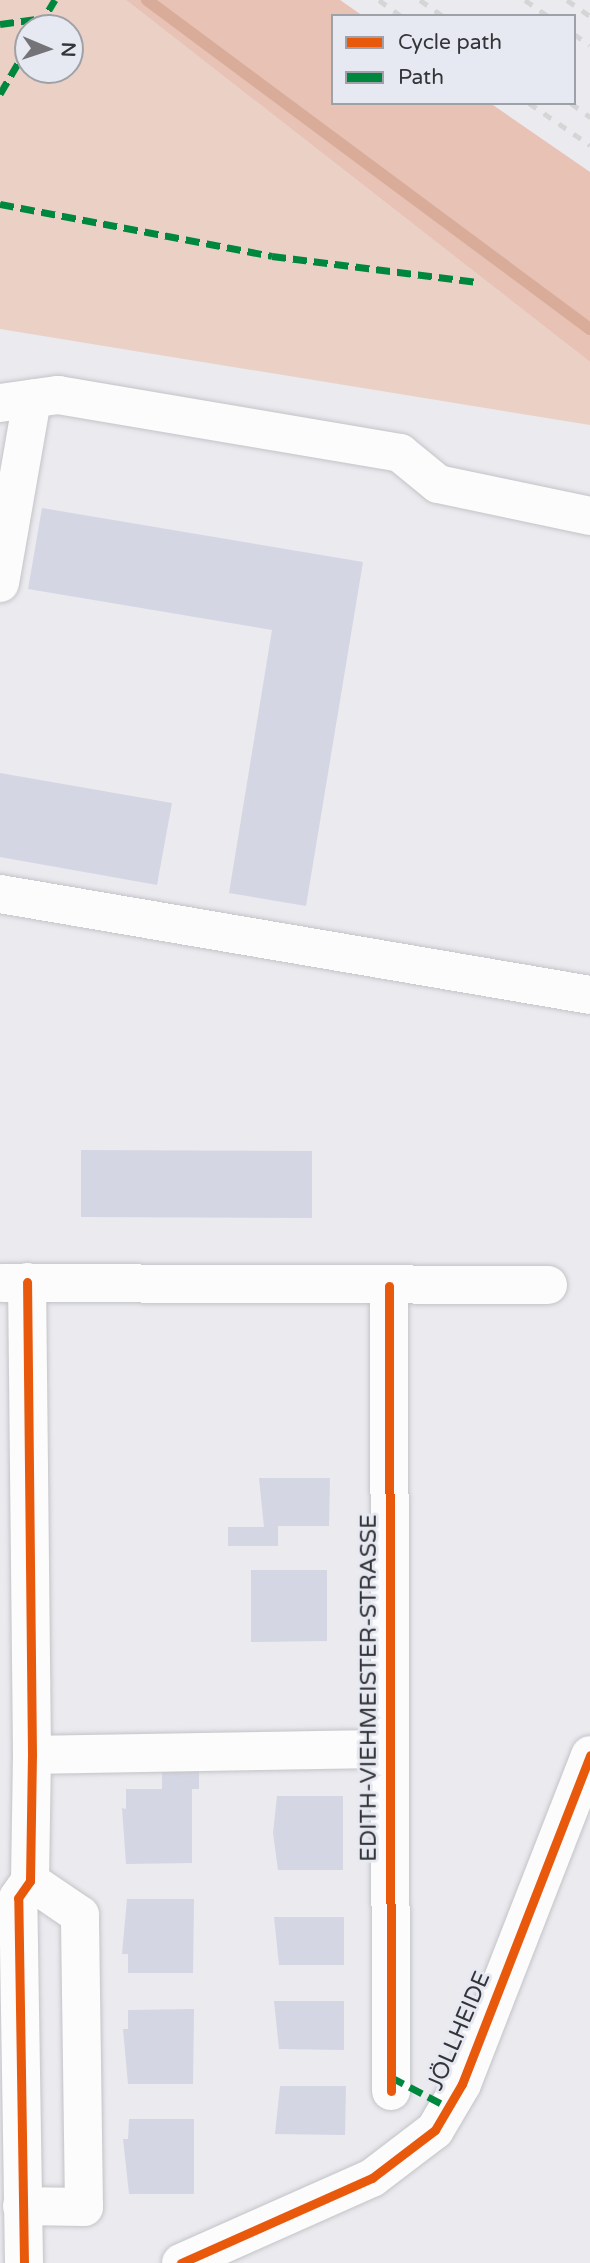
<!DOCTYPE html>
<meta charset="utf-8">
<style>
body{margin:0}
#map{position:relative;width:590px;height:2263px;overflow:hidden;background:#eaeaef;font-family:"Varela Round",sans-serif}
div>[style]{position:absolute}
.green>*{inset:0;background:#ebd0c6}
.forest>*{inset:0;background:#e7c2b5}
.stream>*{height:12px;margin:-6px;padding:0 6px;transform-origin:6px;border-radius:6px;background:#d9ac9a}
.building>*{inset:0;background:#d5d6e4}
.roads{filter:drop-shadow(0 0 2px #c3c4c7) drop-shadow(0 0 2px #c3c4c7)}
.minor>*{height:38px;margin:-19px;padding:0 19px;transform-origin:19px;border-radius:19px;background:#fcfcfd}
.rail>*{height:5px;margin-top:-2.5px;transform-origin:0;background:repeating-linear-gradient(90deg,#d5d5d6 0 9px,transparent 0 18px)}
.quiet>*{height:7px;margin-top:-3.5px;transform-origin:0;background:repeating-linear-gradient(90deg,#00873e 0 14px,transparent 0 21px)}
.cycleway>*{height:9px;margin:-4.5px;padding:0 4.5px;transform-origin:4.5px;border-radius:4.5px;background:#e8590c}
span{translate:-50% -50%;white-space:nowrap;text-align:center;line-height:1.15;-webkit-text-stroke:6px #e7e9f2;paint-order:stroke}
.street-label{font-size:23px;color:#343538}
.legend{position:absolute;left:331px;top:14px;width:245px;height:91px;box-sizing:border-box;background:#e7e9f2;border:2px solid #9fa1a8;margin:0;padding:9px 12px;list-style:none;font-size:21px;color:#343538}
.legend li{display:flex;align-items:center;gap:14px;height:35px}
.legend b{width:35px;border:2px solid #9fa1a8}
.north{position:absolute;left:14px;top:14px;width:70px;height:70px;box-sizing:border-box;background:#e7e9f2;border:2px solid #9fa1a8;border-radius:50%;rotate:92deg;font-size:19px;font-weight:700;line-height:28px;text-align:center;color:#343538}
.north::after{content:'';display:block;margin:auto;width:24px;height:32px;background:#747478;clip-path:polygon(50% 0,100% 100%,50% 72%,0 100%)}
</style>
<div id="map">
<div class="green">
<i style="clip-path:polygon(evenodd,0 0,126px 0,590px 362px,590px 425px,0 329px,0 0,28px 28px,70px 28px,70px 70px,28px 70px,28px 28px)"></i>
</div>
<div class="forest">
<i style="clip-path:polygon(126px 0,340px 0,363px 16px,333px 16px,333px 103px,490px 103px,590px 172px,590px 362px)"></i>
</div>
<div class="stream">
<i style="left:147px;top:0;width:552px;rotate:36.6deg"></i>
</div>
<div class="building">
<i style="clip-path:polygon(42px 508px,363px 562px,306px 906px,229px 893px,272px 630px,28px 589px)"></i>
<i style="clip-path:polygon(0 773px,172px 803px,157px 885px,0 857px)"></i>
<i style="clip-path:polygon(81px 1150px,312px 1151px,312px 1218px,81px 1217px)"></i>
<i style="clip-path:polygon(259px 1478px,330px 1478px,329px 1526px,278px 1526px,278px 1546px,228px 1546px,228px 1527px,264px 1527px)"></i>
<i style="clip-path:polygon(251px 1570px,327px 1570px,327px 1641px,251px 1642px)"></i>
<i style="clip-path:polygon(162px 1770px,199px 1770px,199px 1789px,192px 1789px,192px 1863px,126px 1864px,122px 1808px,126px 1809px,126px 1789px,162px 1789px)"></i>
<i style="clip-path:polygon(277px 1796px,343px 1796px,343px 1870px,278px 1870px,273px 1833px)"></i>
<i style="clip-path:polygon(127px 1899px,194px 1899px,193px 1973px,128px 1973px,128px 1954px,122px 1954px)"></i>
<i style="clip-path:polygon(274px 1917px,344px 1917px,344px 1965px,279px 1965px)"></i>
<i style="clip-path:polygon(274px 2001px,344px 2001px,344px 2050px,279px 2049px)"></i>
<i style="clip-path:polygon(194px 2009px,193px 2084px,128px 2084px,123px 2029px,128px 2029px,128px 2010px)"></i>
<i style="clip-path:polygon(280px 2086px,346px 2086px,345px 2135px,275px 2134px)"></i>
<i style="clip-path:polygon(129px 2119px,194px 2119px,194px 2194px,129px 2194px,123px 2139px,128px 2139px)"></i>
</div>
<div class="roads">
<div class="minor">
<i style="left:0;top:403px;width:59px;rotate:-7.9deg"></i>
<i style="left:58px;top:395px;width:347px;rotate:9.6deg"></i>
<i style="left:400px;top:453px;width:49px;rotate:39.2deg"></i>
<i style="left:438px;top:484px;width:155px;rotate:11.9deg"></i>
<i style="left:0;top:583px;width:187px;rotate:-80.1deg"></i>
<i style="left:0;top:894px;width:599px;rotate:9.71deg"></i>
<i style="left:2px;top:1283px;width:546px;rotate:0.21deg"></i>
<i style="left:389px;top:1286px;width:805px;rotate:89.86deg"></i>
<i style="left:32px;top:1755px;width:355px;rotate:-1deg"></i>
<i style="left:22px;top:2206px;width:62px;rotate:0.9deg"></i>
<i style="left:84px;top:2207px;width:292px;rotate:-90.8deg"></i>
<i style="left:80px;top:1915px;width:60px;rotate:-145.8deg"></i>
<i style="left:24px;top:2263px;width:365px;rotate:-90.9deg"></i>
<i style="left:18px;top:1898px;width:21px;rotate:-55deg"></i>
<i style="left:30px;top:1881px;width:126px;rotate:-89.1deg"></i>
<i style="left:32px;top:1755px;width:473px;rotate:-90.6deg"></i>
<i style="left:181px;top:2263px;width:209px;rotate:-24deg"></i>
<i style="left:372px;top:2178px;width:79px;rotate:-37.3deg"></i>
<i style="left:435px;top:2130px;width:53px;rotate:-59.6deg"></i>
<i style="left:462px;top:2084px;width:353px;rotate:-68.7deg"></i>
</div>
</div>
<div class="rail">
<i style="left:379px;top:0;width:27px;rotate:36deg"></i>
<i style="left:420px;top:0;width:28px;rotate:35deg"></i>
<i style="left:525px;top:0;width:28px;rotate:35deg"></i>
<i style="left:567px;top:0;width:28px;rotate:35deg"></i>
<i style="left:574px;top:34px;width:19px;rotate:35deg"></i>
<i style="left:529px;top:103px;width:74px;rotate:34.5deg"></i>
<i style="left:571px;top:103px;width:24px;rotate:36deg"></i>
</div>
<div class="quiet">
<i style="left:0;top:24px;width:44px;rotate:-7.8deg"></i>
<i style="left:38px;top:28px;width:33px;rotate:-59deg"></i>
<i style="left:0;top:94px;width:56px;rotate:-59.7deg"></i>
<i style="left:0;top:204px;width:277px;rotate:10.8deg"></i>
<i style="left:272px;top:256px;width:209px;rotate:7.2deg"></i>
<i style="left:391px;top:2077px;width:64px;rotate:27.8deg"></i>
</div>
<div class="cycleway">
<i style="left:389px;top:1286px;width:805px;rotate:89.86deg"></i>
<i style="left:24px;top:2263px;width:365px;rotate:-90.9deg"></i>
<i style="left:18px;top:1898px;width:21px;rotate:-55deg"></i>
<i style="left:30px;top:1881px;width:126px;rotate:-89.1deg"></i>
<i style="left:32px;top:1755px;width:473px;rotate:-90.6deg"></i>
<i style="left:181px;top:2263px;width:209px;rotate:-24deg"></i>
<i style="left:372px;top:2178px;width:79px;rotate:-37.3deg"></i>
<i style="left:435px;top:2130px;width:53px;rotate:-59.6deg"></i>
<i style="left:462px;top:2084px;width:353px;rotate:-68.7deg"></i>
</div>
<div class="street-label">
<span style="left:369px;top:1688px;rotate:-90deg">EDITH-VIEHMEISTER-STRASSE</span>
<span style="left:459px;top:2031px;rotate:-67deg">JÖLLHEIDE</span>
</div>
<ul class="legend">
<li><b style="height:9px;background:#e8590c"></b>Cycle path</li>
<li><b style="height:9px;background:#00873e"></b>Path</li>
</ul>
<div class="north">N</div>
</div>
